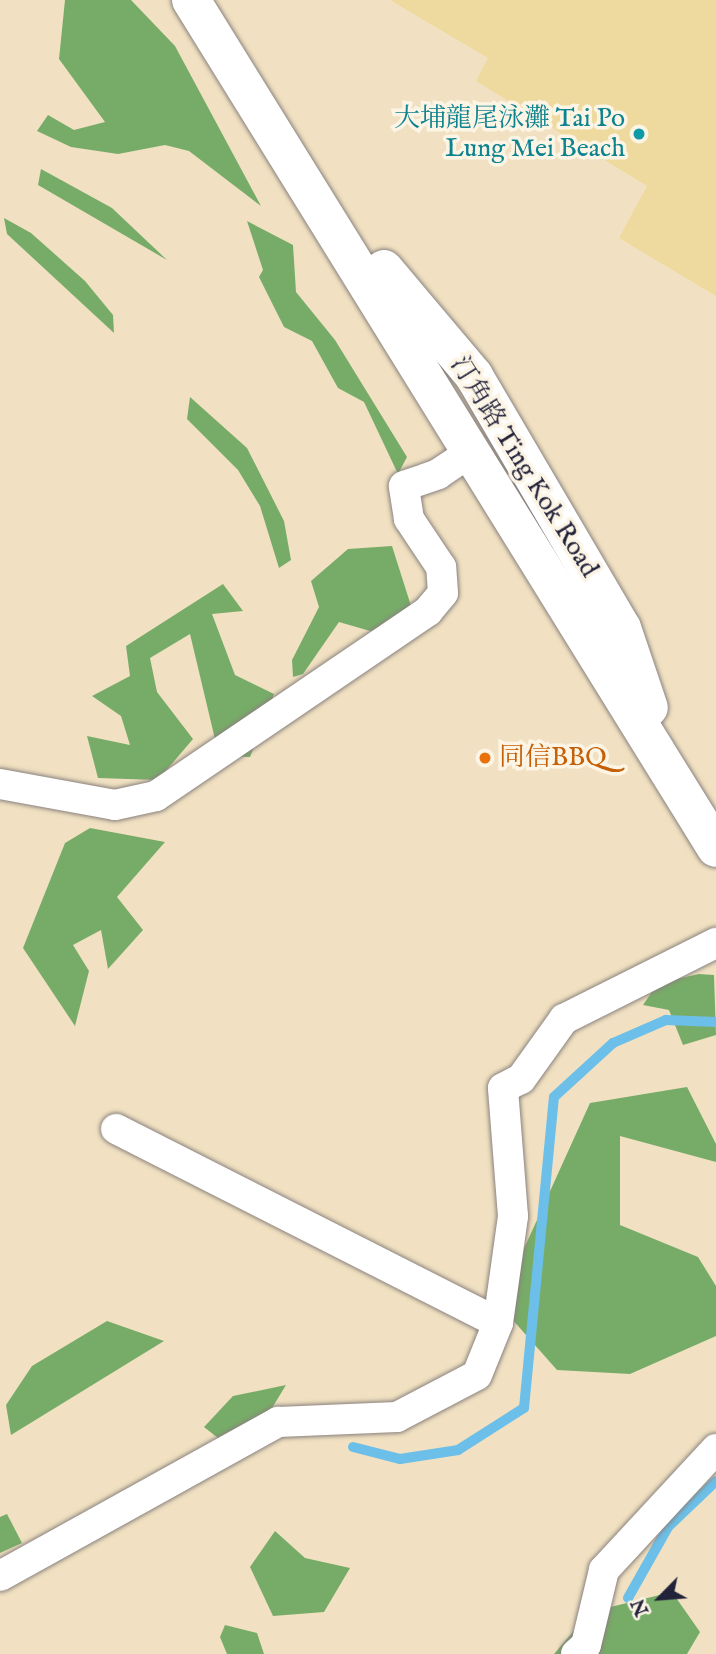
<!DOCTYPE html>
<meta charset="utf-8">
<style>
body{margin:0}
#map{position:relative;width:716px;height:1654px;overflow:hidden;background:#f1e1c2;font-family:"IM FELL English","Noto Serif TC",serif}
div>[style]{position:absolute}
.forest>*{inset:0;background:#77ac68}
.sand>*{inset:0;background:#eeda9e}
.stream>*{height:10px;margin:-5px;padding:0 5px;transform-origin:5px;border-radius:5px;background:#6cbfe8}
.roads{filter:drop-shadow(0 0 2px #8a827e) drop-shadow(0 0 2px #8a827e)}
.minor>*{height:30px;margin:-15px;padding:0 15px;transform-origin:15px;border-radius:15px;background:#fff}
.secondary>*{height:38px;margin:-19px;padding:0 19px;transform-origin:19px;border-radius:19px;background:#fff}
.dots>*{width:19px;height:19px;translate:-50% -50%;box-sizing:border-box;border:4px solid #fcf5e5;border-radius:50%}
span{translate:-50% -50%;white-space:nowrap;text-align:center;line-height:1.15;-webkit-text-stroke:7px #fcf5e5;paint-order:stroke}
.culture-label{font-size:26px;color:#0d838f}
.right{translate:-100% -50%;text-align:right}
.street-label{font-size:26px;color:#22223b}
.food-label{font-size:26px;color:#c56008}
.left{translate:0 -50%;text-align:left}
.north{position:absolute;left:625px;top:1563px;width:70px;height:70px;-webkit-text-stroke:5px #fcf5e5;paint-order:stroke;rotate:245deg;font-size:19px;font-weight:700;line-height:28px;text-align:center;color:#22223b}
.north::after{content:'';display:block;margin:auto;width:24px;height:32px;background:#22223b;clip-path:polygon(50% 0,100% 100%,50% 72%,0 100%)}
</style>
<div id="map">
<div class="forest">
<i style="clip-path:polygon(65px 0,131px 0,175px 46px,261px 206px,189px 151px,165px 145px,118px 154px,71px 147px,37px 131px,48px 115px,74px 130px,105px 122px,59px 59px)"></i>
<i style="clip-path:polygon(41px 169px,112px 208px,167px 260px,38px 185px)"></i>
<i style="clip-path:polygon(4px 218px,31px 233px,85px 281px,113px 315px,114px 333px,7px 234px)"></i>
<i style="clip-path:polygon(247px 221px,293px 245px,296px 292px,335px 340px,407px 457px,398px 474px,364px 402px,338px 388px,312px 341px,284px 327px,259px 277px,263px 270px)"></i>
<i style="clip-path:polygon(190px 397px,247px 448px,284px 521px,291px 560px,279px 568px,260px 506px,238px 470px,187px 419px)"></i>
<i style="clip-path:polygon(392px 546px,412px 609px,384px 635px,339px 622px,303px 674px,293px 677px,292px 660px,319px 607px,311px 581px,348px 549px)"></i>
<i style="clip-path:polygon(223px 584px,243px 611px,212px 614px,235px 675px,274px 694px,250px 757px,219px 756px,190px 634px,150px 658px,157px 692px,193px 739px,158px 780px,98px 778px,87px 736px,130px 745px,121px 716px,92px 696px,130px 676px,126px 646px)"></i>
<i style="clip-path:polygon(90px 828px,165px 842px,117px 897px,143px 930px,108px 969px,101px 930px,73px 945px,89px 971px,75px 1026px,23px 948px,65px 843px)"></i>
<i style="clip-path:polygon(699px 974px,714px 975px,716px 1035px,683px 1045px,669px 1010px,643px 1005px,658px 983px)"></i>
<i style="clip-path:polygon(687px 1087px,716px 1144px,716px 1162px,620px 1136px,620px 1225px,698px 1257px,716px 1286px,716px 1336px,630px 1374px,557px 1370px,511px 1318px,522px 1253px,590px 1103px)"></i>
<i style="clip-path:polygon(107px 1321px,164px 1341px,11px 1435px,6px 1405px,32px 1366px)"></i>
<i style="clip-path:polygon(286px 1385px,269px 1413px,218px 1438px,204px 1427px,233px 1396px)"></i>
<i style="clip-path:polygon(7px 1514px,22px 1543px,0 1553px,0 1517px)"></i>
<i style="clip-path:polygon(275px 1531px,305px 1558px,350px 1568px,324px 1612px,273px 1616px,250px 1567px)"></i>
<i style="clip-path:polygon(672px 1592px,700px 1632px,687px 1654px,554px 1654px,590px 1612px)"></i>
<i style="clip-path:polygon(225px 1625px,257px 1633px,264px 1654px,227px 1654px,220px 1637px)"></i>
</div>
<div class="sand">
<i style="clip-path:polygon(390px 0,716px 0,716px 296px,619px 238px,647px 186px,476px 81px,488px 58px)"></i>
</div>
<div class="stream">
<i style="left:353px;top:1447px;width:49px;rotate:14.3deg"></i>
<i style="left:400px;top:1459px;width:59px;rotate:-8.8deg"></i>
<i style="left:458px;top:1450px;width:78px;rotate:-32.5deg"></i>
<i style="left:524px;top:1408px;width:312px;rotate:-84.5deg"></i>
<i style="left:554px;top:1097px;width:80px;rotate:-42.5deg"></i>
<i style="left:613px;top:1043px;width:58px;rotate:-23.5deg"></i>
<i style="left:666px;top:1020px;width:50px;rotate:2.3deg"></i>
<i style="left:628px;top:1598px;width:81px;rotate:-60.6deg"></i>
<i style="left:668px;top:1527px;width:66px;rotate:-43.8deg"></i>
</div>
<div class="roads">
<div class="minor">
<i style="left:0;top:784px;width:117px;rotate:10.3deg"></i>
<i style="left:115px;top:805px;width:42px;rotate:-12.4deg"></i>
<i style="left:156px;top:796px;width:329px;rotate:-34.2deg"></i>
<i style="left:428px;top:611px;width:23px;rotate:-50deg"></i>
<i style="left:443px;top:593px;width:26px;rotate:-94deg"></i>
<i style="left:441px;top:567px;width:58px;rotate:-123.7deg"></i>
<i style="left:409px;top:519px;width:33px;rotate:-99deg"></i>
<i style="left:404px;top:486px;width:36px;rotate:-19deg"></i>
<i style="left:438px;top:474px;width:43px;rotate:-33.7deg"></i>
<i style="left:116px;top:1129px;width:428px;rotate:26.9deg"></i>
<i style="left:0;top:1576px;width:318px;rotate:-29deg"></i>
<i style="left:278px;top:1422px;width:119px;rotate:-2.4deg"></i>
<i style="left:397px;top:1417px;width:90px;rotate:-27.7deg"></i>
<i style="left:477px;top:1375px;width:56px;rotate:-68deg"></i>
<i style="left:498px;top:1323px;width:108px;rotate:-82deg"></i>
<i style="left:513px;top:1216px;width:128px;rotate:-94.5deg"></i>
<i style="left:503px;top:1088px;width:20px;rotate:-27deg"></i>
<i style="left:521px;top:1079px;width:74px;rotate:-54.4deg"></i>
<i style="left:564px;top:1019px;width:170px;rotate:-26.6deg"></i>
<i style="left:576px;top:1654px;width:13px;rotate:-42deg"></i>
<i style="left:586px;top:1645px;width:77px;rotate:-76.5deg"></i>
<i style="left:604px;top:1570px;width:165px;rotate:-47.2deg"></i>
</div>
<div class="secondary">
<i style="left:191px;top:0;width:997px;rotate:58.24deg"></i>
<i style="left:384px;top:269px;width:140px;rotate:49.9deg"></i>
<i style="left:474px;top:376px;width:292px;rotate:59.6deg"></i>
<i style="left:622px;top:628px;width:84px;rotate:71.4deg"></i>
</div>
</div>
<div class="dots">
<i style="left:639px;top:134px;background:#0f9aa8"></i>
<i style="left:485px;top:758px;background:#e8710a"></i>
</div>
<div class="culture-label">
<span class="right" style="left:625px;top:134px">大埔龍尾泳灘 Tai Po<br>Lung Mei Beach</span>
</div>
<div class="street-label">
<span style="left:524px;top:467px;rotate:58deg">汀角路 Ting Kok Road</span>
</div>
<div class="food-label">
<span class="left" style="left:499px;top:758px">同信BBQ</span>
</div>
<div class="north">N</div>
</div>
